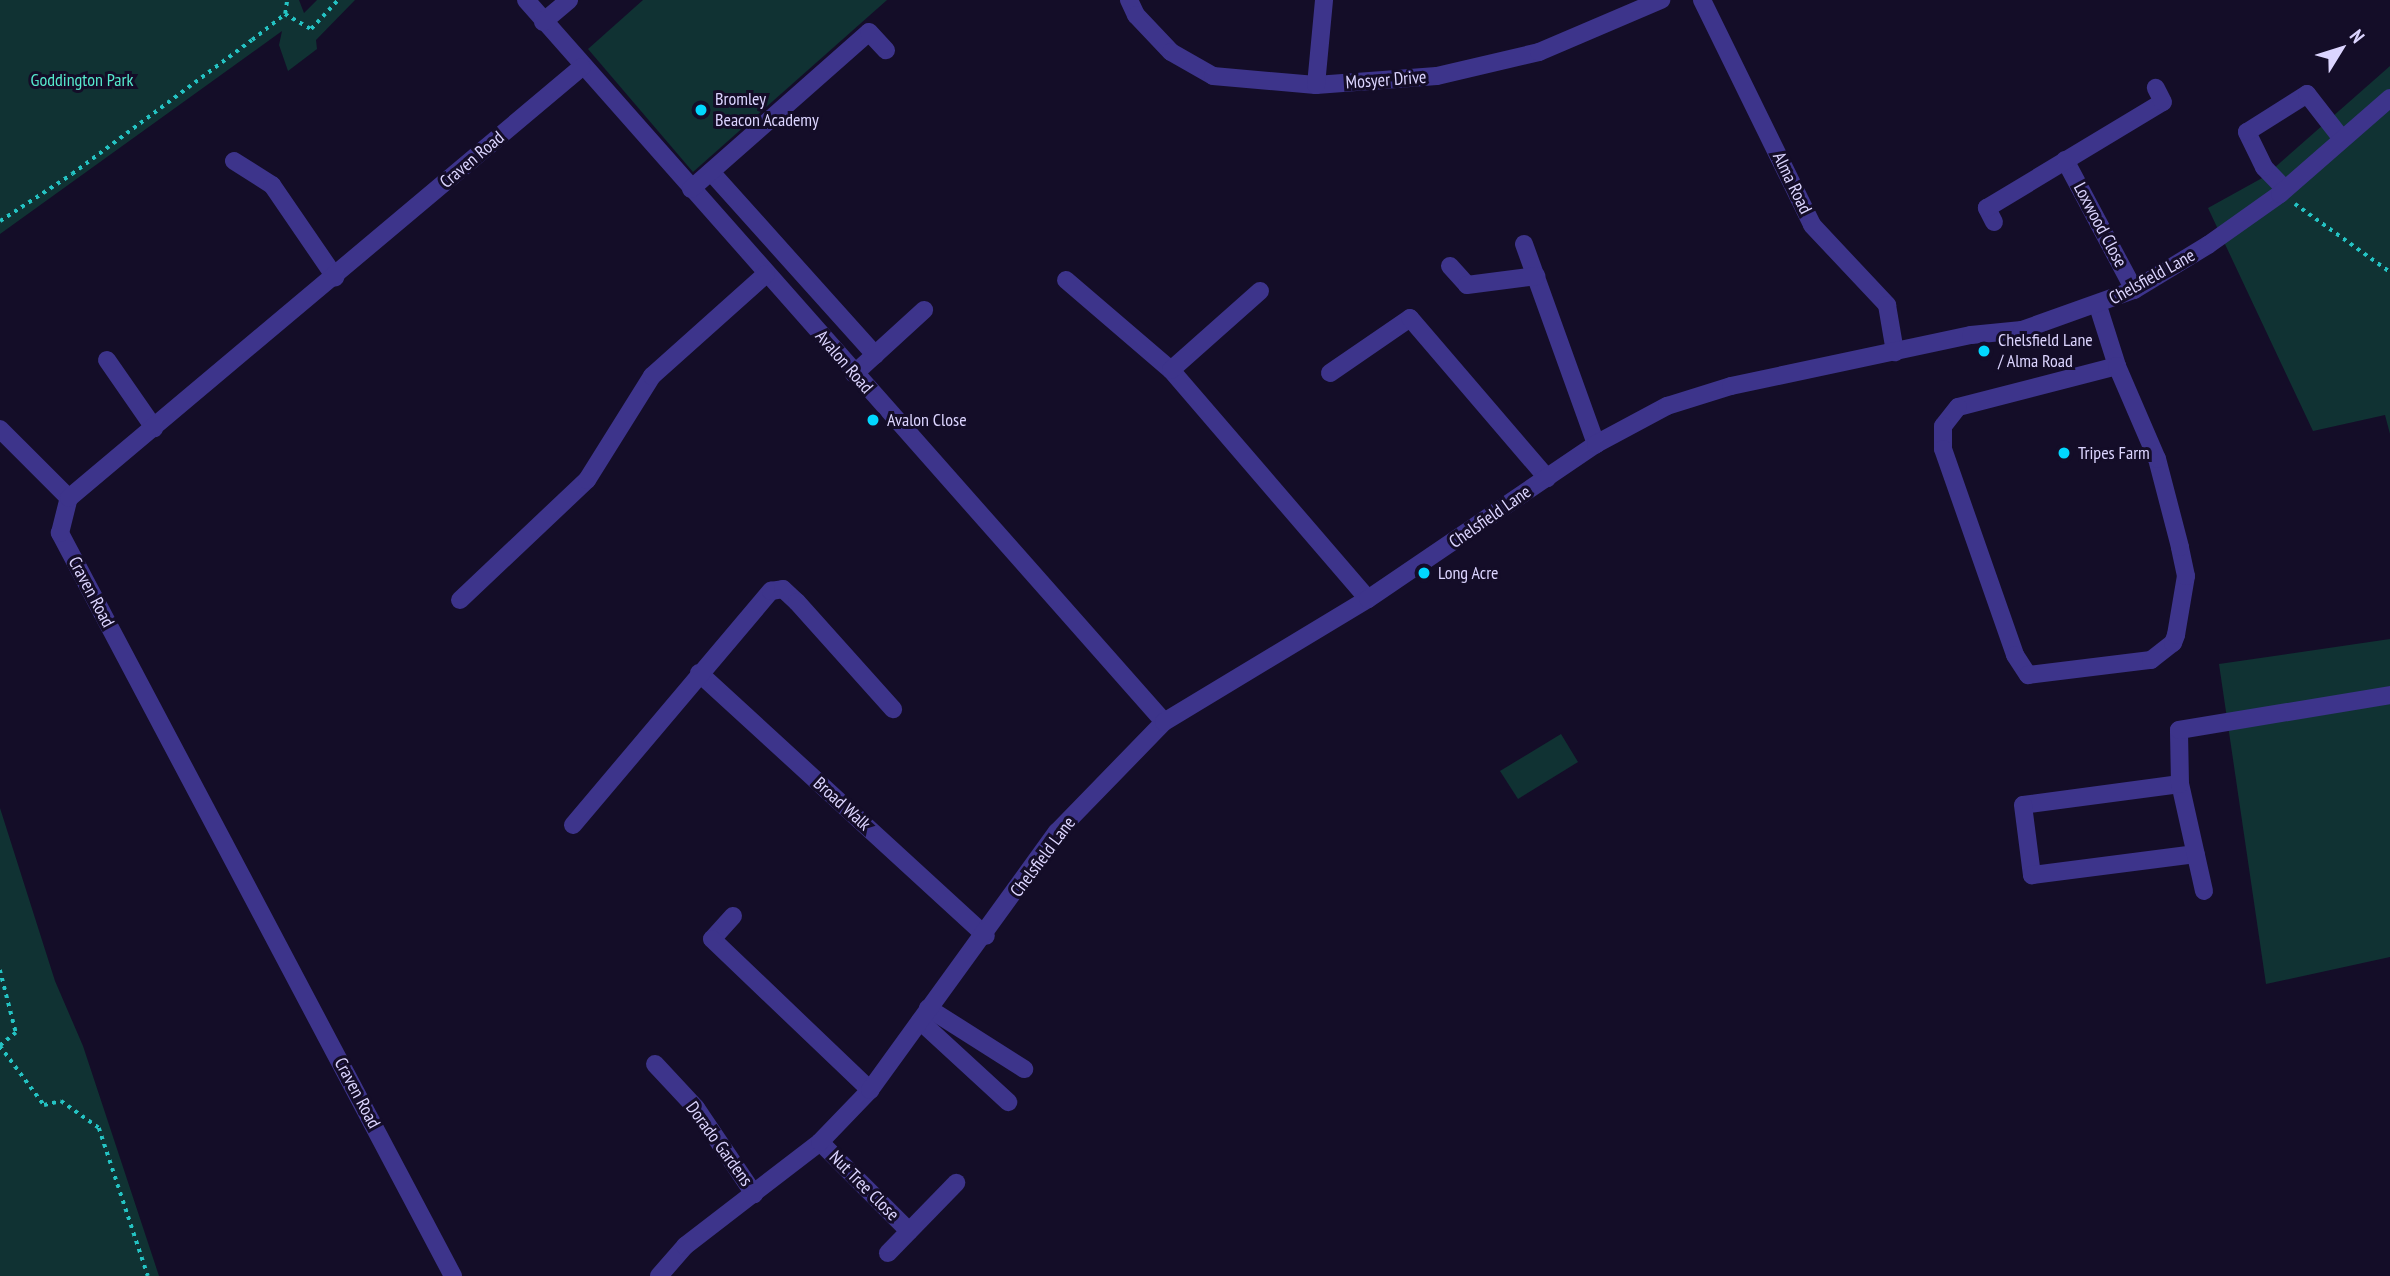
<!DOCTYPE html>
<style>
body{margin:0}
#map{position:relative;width:2390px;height:1276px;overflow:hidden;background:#140d28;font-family:"PT Sans Narrow",sans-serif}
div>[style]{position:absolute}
.green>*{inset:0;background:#103233}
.path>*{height:3.5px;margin-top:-1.75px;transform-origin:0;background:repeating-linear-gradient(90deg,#24c3c3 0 3.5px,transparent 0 8.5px)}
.minor>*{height:18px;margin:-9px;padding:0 9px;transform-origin:9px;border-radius:9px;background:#3d348b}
.dots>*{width:19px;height:19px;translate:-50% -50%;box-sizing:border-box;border:4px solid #140d28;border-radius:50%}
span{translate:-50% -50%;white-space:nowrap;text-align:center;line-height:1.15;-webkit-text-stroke:6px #140d28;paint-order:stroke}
.park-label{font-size:18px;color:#56eacd}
.street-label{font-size:18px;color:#dcd5ff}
.poi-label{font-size:18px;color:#dcd5ff}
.left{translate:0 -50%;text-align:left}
.north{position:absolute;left:2306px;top:14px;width:70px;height:70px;-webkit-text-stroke:5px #140d28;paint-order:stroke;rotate:52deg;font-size:19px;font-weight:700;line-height:28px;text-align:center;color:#dcd5ff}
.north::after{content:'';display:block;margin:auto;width:24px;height:32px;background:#dcd5ff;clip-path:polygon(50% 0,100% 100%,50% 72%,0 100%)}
</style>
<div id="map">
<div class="green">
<i style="clip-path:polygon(0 0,299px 0,304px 13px,317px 0,355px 0,316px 40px,317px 49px,288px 71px,279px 45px,282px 31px,0 234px)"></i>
<i style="clip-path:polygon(643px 0,887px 0,693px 172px,588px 49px)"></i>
<i style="clip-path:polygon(2390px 66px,2390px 434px,2385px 415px,2313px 431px,2208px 208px,2264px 177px)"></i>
<i style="clip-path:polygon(2390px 639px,2390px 957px,2266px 984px,2219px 664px)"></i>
<i style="clip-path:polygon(1561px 734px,1578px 762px,1518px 799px,1500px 771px)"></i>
<i style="clip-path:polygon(0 808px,55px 981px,83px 1046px,159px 1276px,0 1276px)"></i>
</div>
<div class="path">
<i style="left:285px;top:14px;width:30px;rotate:30deg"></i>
<i style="left:311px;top:29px;width:40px;rotate:-47deg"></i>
<i style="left:2295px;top:204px;width:117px;rotate:35.6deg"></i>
<i style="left:0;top:221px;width:86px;rotate:-33.1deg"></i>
<i style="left:72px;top:174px;width:224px;rotate:-36.7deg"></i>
<i style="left:252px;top:40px;width:42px;rotate:-38.2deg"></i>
<i style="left:285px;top:14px;width:14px;rotate:-82deg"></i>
<i style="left:0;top:970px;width:65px;rotate:75.7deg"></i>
<i style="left:16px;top:1033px;width:21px;rotate:141deg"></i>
<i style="left:0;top:1046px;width:74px;rotate:53.3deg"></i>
<i style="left:44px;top:1105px;width:17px;rotate:-13deg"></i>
<i style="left:61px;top:1101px;width:47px;rotate:35.4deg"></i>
<i style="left:99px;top:1128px;width:156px;rotate:71.7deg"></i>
</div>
<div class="minor">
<i style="left:526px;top:0;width:963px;rotate:48.53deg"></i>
<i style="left:1129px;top:0;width:17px;rotate:65deg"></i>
<i style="left:1136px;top:15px;width:51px;rotate:46.6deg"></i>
<i style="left:1171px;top:52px;width:48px;rotate:29.7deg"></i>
<i style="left:1213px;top:76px;width:103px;rotate:5deg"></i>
<i style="left:1316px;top:85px;width:121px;rotate:-4.3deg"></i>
<i style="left:1437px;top:76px;width:105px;rotate:-13.2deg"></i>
<i style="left:1539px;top:52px;width:133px;rotate:-23.1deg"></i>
<i style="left:1702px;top:0;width:250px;rotate:63.9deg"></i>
<i style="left:1812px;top:225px;width:110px;rotate:46.8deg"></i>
<i style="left:1887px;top:305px;width:48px;rotate:80.3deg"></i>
<i style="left:543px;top:22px;width:34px;rotate:-40deg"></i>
<i style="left:1316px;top:85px;width:85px;rotate:-84.6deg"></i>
<i style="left:2065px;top:160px;width:147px;rotate:62deg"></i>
<i style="left:234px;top:161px;width:45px;rotate:32.3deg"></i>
<i style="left:272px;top:185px;width:112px;rotate:55.6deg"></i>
<i style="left:711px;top:172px;width:246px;rotate:48.1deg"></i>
<i style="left:691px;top:189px;width:237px;rotate:-41.4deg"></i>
<i style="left:869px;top:32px;width:25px;rotate:47deg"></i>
<i style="left:2285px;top:189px;width:30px;rotate:-134deg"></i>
<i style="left:2264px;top:167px;width:39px;rotate:-116deg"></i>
<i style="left:2247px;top:132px;width:71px;rotate:-32.3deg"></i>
<i style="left:2307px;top:94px;width:57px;rotate:52.1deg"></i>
<i style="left:1994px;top:222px;width:16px;rotate:-117deg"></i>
<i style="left:1987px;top:208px;width:205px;rotate:-31.1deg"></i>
<i style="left:2163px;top:102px;width:16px;rotate:-117deg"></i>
<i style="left:1524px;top:244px;width:213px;rotate:70.2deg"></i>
<i style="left:1450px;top:266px;width:25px;rotate:48deg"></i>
<i style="left:1467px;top:285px;width:70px;rotate:-7.4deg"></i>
<i style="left:1066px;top:280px;width:138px;rotate:40.6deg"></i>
<i style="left:1171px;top:370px;width:302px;rotate:49.3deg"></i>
<i style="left:2098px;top:306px;width:63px;rotate:72.4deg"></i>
<i style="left:2117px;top:366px;width:164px;rotate:165.5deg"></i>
<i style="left:1958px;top:407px;width:24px;rotate:128deg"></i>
<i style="left:1943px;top:426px;width:23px;rotate:90deg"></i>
<i style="left:1943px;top:449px;width:218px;rotate:70.7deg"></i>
<i style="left:2015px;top:655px;width:24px;rotate:57deg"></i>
<i style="left:2028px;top:675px;width:124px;rotate:-7deg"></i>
<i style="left:2151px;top:660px;width:28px;rotate:-38deg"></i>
<i style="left:2173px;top:643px;width:9px;rotate:-69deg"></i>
<i style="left:2176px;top:635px;width:60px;rotate:-80.4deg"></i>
<i style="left:2186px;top:576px;width:30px;rotate:-102deg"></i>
<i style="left:2180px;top:547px;width:91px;rotate:-104.6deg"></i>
<i style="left:2157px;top:459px;width:101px;rotate:-113.3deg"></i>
<i style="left:107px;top:360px;width:83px;rotate:55.3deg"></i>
<i style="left:1171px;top:370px;width:119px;rotate:-41.6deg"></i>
<i style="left:1330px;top:373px;width:97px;rotate:-34.5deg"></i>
<i style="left:1410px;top:318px;width:211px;rotate:49.4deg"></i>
<i style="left:854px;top:374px;width:95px;rotate:-42.4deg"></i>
<i style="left:0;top:429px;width:98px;rotate:45deg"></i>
<i style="left:460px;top:600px;width:175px;rotate:-43.4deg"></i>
<i style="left:587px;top:480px;width:123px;rotate:-58deg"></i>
<i style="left:652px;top:376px;width:153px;rotate:-41.8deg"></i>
<i style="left:699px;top:673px;width:389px;rotate:42.5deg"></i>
<i style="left:2180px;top:784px;width:158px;rotate:172.4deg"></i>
<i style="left:2023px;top:805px;width:71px;rotate:82.7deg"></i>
<i style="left:2032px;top:875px;width:165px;rotate:-7.3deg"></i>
<i style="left:573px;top:825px;width:307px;rotate:-49.8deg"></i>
<i style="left:771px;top:591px;width:12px;rotate:-9deg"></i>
<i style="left:783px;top:589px;width:19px;rotate:43deg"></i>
<i style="left:797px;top:602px;width:144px;rotate:48.1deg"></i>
<i style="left:2204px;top:891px;width:110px;rotate:-102.6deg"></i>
<i style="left:2180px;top:784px;width:54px;rotate:-91.1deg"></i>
<i style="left:2179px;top:730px;width:214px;rotate:-9.4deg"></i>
<i style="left:733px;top:916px;width:31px;rotate:132deg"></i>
<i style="left:712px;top:939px;width:219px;rotate:43.7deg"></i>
<i style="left:928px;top:1008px;width:114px;rotate:32.4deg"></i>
<i style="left:920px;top:1021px;width:120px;rotate:42.6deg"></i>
<i style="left:655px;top:1064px;width:60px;rotate:47deg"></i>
<i style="left:696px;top:1108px;width:104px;rotate:56deg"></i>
<i style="left:820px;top:1142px;width:126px;rotate:45deg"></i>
<i style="left:888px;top:1253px;width:98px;rotate:-45.8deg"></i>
<i style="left:453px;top:1276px;width:841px;rotate:-117.88deg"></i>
<i style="left:60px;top:533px;width:36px;rotate:-76deg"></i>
<i style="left:69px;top:498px;width:670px;rotate:-40.04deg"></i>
<i style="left:659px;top:1276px;width:40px;rotate:-49deg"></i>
<i style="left:685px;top:1246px;width:170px;rotate:-37.6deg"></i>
<i style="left:820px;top:1142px;width:72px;rotate:-46.1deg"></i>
<i style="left:870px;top:1090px;width:319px;rotate:-54.1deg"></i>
<i style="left:1057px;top:832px;width:153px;rotate:-45.8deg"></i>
<i style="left:1164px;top:722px;width:238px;rotate:-31.1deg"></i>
<i style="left:1368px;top:599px;width:276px;rotate:-34.2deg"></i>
<i style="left:1596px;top:444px;width:81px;rotate:-28.2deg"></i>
<i style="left:1667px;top:406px;width:67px;rotate:-17.4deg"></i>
<i style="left:1731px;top:386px;width:245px;rotate:-12deg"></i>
<i style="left:1971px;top:335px;width:51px;rotate:-5.6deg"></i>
<i style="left:2022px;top:330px;width:119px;rotate:-19.7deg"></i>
<i style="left:2134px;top:290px;width:87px;rotate:-31.3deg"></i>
<i style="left:2208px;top:245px;width:88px;rotate:-35.3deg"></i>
<i style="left:2280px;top:194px;width:146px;rotate:-41.1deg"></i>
</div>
<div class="dots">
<i style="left:701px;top:110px;background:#01d7ff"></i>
<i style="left:1984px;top:351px;background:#01d7ff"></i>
<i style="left:873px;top:420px;background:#01d7ff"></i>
<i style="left:2064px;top:453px;background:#01d7ff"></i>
<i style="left:1424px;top:573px;background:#01d7ff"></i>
</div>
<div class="park-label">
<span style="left:82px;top:80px">Goddington Park</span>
</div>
<div class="street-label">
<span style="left:1386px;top:80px;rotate:-4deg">Mosyer Drive</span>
<span style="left:472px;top:160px;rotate:-40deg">Craven Road</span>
<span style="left:1792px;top:183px;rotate:64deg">Alma Road</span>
<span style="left:2100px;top:225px;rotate:62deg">Loxwood Close</span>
<span style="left:2152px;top:277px;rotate:-29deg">Chelsfield Lane</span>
<span style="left:844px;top:362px;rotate:49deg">Avalon Road</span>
<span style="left:1490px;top:517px;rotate:-35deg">Chelsfield Lane</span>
<span style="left:91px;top:592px;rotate:62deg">Craven Road</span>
<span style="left:842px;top:804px;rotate:42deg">Broad Walk</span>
<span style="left:1043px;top:857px;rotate:-53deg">Chelsfield Lane</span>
<span style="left:357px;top:1093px;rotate:62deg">Craven Road</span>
<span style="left:719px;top:1144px;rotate:54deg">Dorado Gardens</span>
<span style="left:864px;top:1186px;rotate:45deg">Nut Tree Close</span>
</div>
<div class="poi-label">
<span class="left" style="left:715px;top:110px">Bromley<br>Beacon Academy</span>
<span class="left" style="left:1998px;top:351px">Chelsfield Lane<br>/ Alma Road</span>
<span class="left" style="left:887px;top:420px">Avalon Close</span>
<span class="left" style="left:2078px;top:453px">Tripes Farm</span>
<span class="left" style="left:1438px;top:573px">Long Acre</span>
</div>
<div class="north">N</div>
</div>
